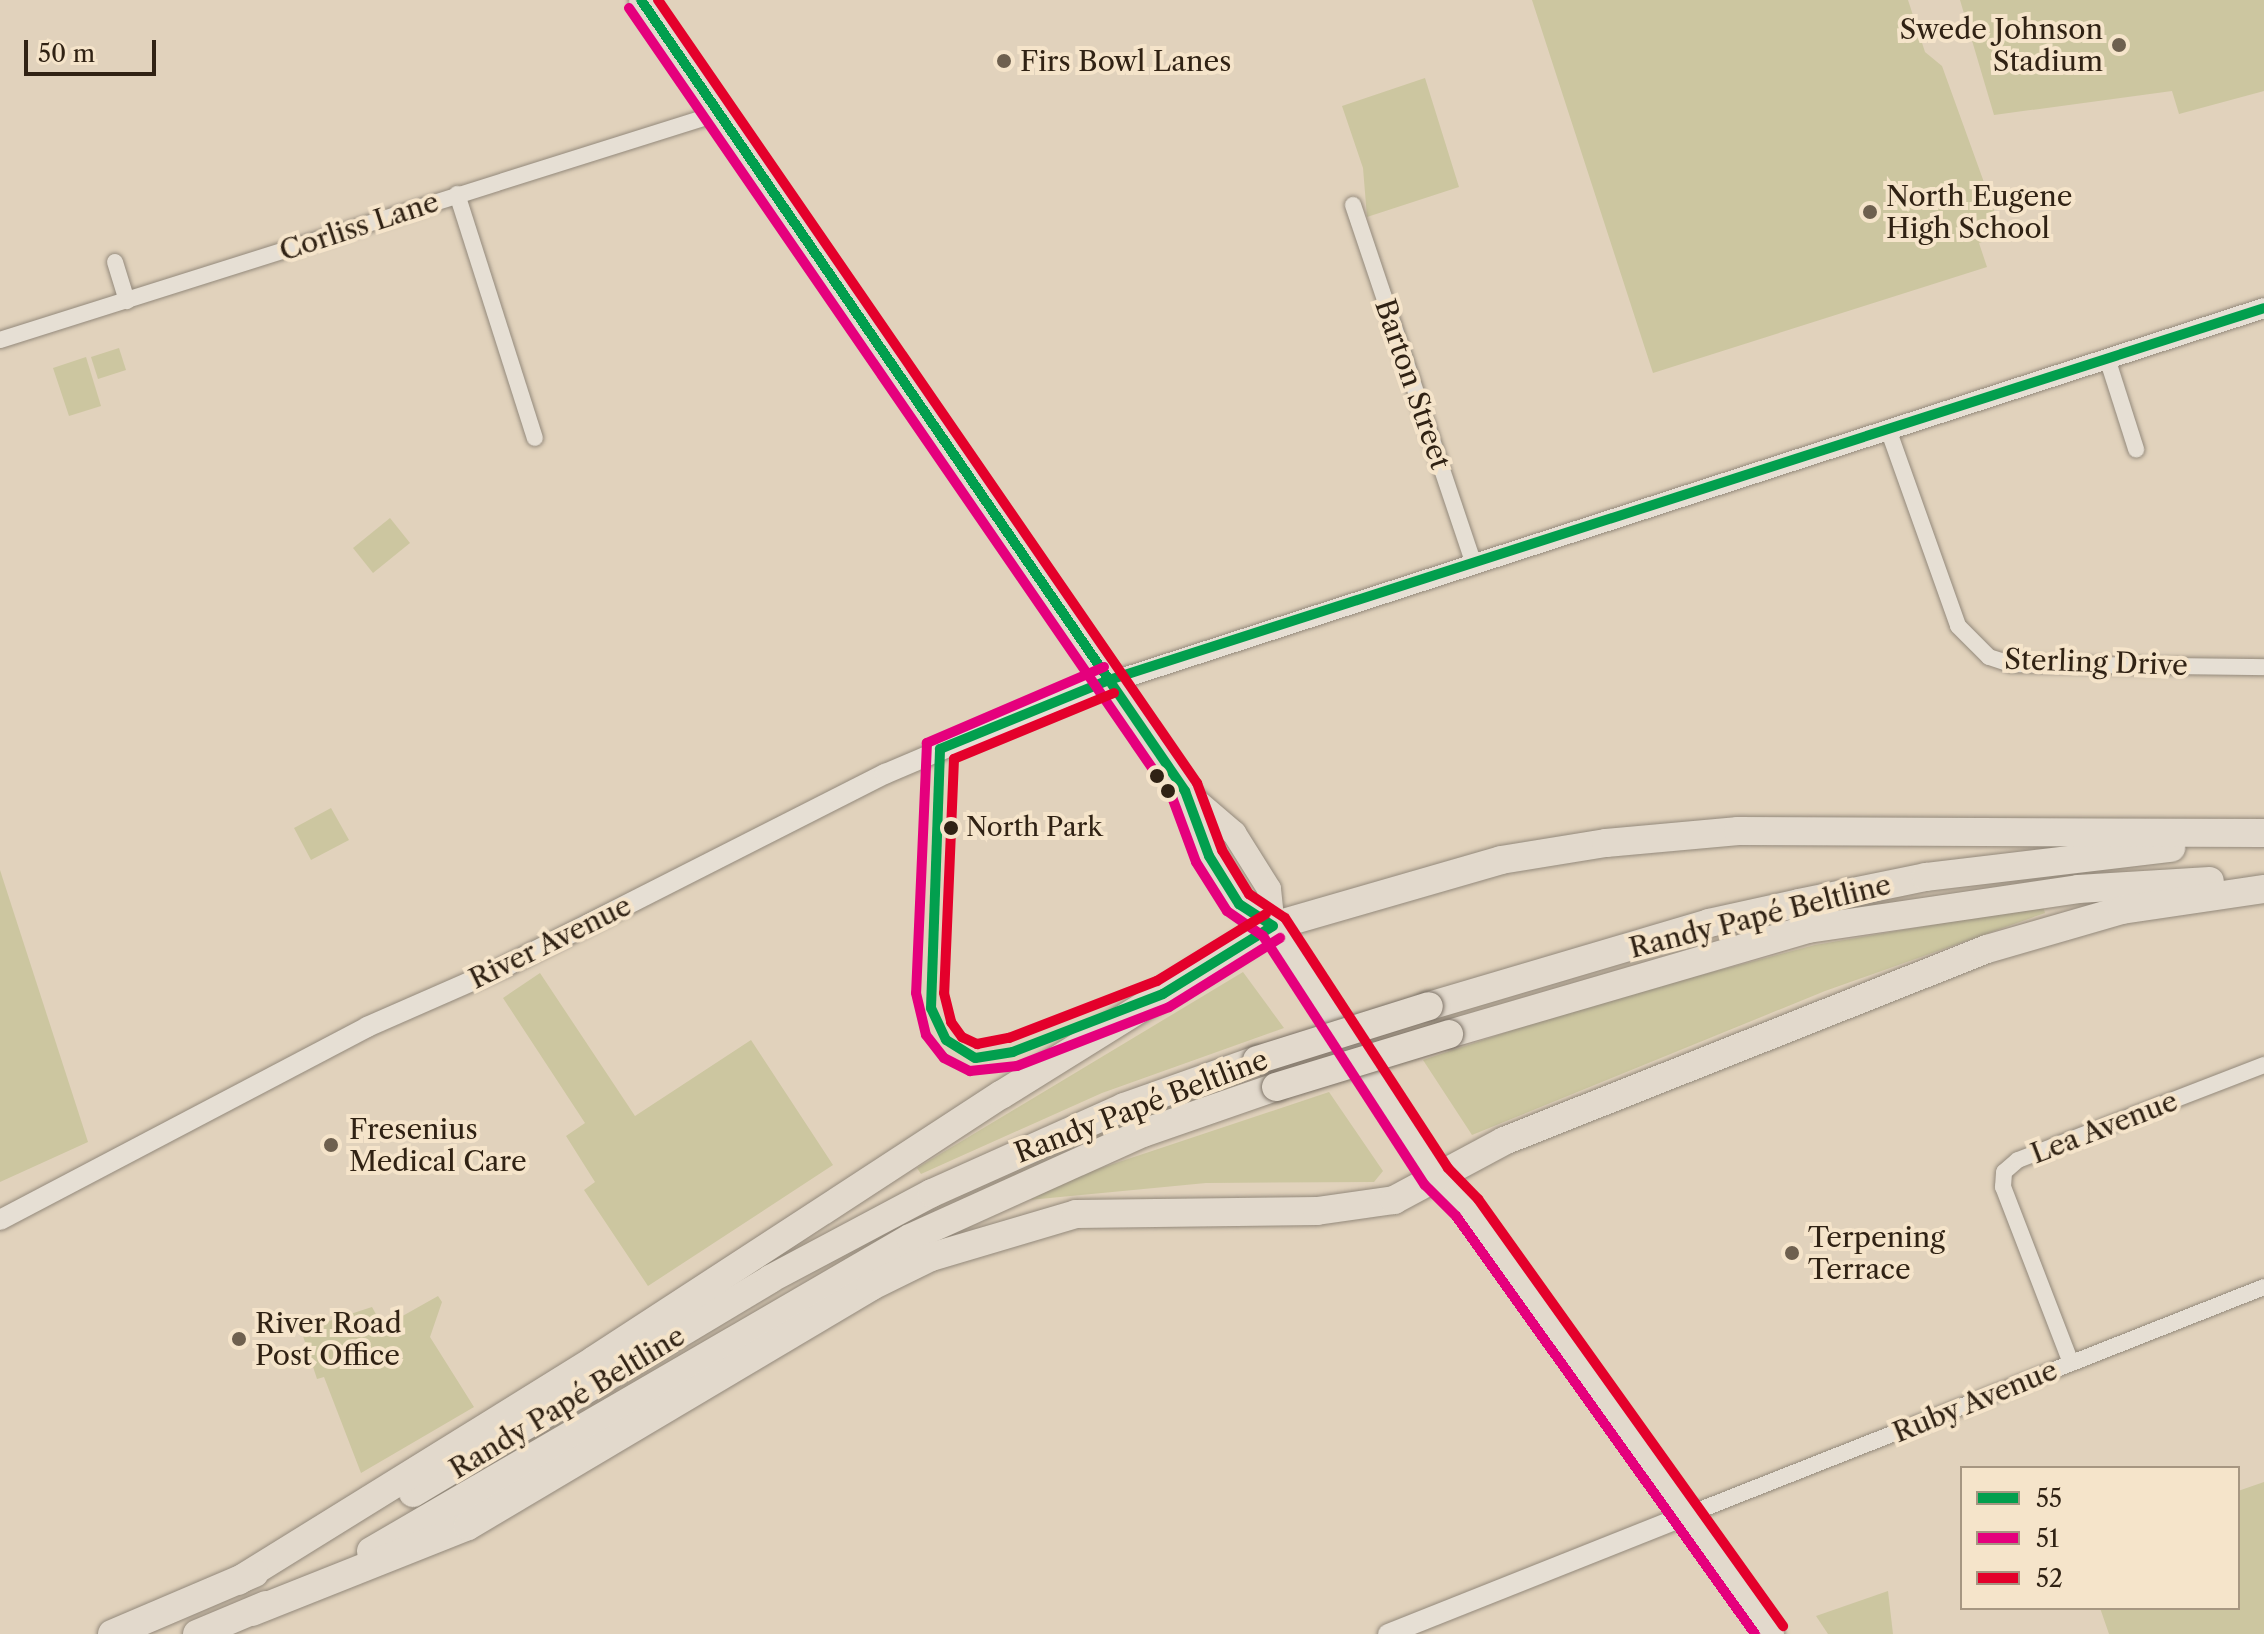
<!DOCTYPE html>
<meta charset="utf-8">
<style>
body{margin:0}
#map{position:relative;width:2264px;height:1634px;overflow:hidden;background:#e1d2bc;font-family:"Libre Caslon Text",serif}
div>[style]{position:absolute}
.green>*{inset:0;background:#ccc6a0}
.roads{filter:drop-shadow(0 0 2px #93897b) drop-shadow(0 0 2px #93897b)}
.minor>*{height:16px;margin:-8px;padding:0 8px;transform-origin:8px;border-radius:8px;background:#e6dfd4}
.tertiary>*{height:20px;margin:-10px;padding:0 10px;transform-origin:10px;border-radius:10px;background:#e6dfd4}
.primary>*{height:24px;margin:-12px;padding:0 12px;transform-origin:12px;border-radius:12px;background:#e2d9cc}
.motorway>*{height:28px;margin:-14px;padding:0 14px;transform-origin:14px;border-radius:14px;background:#e2d9cc}
.bridges{filter:drop-shadow(0 0 2px #7b7165) drop-shadow(0 0 2px #7b7165)}
.motorway-bridge>*{height:28px;margin:-14px;padding:0 14px;transform-origin:14px;border-radius:14px;background:#e2d9cc}
.bus-1>*{height:10px;margin:-5px;padding:0 5px;transform-origin:5px;border-radius:5px;background:#029f4e}
.bus-2>*{height:10px;margin:-5px;padding:0 5px;transform-origin:5px;border-radius:5px;background:#e5007d}
.bus-3>*{height:10px;margin:-5px;padding:0 5px;transform-origin:5px;border-radius:5px;background:#e4002b}
.dots>*{width:22px;height:22px;translate:-50% -50%;box-sizing:border-box;border:4px solid #f5e4ca;border-radius:50%}
span{translate:-50% -50%;white-space:nowrap;text-align:center;line-height:1.15;-webkit-text-stroke:8px #f5e4ca;paint-order:stroke}
.bus-label{font-size:26px;color:#302214}
.left{translate:0 -50%;text-align:left}
.poi-label{font-size:28px;color:#302214}
.right{translate:-100% -50%;text-align:right}
.street-label{font-size:28px;color:#302214}
.legend{position:absolute;left:1960px;top:1466px;width:280px;height:144px;box-sizing:border-box;background:#f5e4ca;border:2px solid #a69681;margin:0;padding:10px 14px;list-style:none;font-size:24px;color:#302214}
.legend li{display:flex;align-items:center;gap:16px;height:40px}
.legend b{width:40px;border:2px solid #a69681}
.scale{position:absolute;left:24px;top:40px;width:132px;height:36px;box-sizing:border-box;border:4px solid #302214;border-top:0;padding-left:10px;font-size:24px;line-height:28px;white-space:nowrap;color:#302214;-webkit-text-stroke:6px #f5e4ca;paint-order:stroke}
</style>
<div id="map">
<div class="green">
<i style="clip-path:polygon(1532px 0,1908px 0,1925px 52px,1942px 66px,2003px 235px,1979px 243px,1987px 267px,1653px 373px)"></i>
<i style="clip-path:polygon(1960px 0,2264px 0,2264px 91px,2179px 114px,2172px 91px,1994px 115px)"></i>
<i style="clip-path:polygon(1425px 78px,1459px 187px,1367px 217px,1363px 168px,1342px 106px)"></i>
<i style="clip-path:polygon(119px 348px,126px 370px,98px 379px,91px 357px)"></i>
<i style="clip-path:polygon(86px 357px,101px 406px,69px 416px,53px 368px)"></i>
<i style="clip-path:polygon(390px 518px,410px 543px,373px 573px,353px 548px)"></i>
<i style="clip-path:polygon(331px 808px,349px 840px,311px 860px,294px 828px)"></i>
<i style="clip-path:polygon(0 870px,88px 1142px,0 1182px)"></i>
<i style="clip-path:polygon(2043px 906px,2045px 913px,1825px 991px,1472px 1135px,1423px 1060px,1591px 1004px,1815px 945px)"></i>
<i style="clip-path:polygon(1243px 972px,1284px 1028px,1102px 1093px,921px 1174px,917px 1168px)"></i>
<i style="clip-path:polygon(540px 973px,635px 1116px,751px 1040px,833px 1165px,648px 1286px,584px 1190px,595px 1182px,566px 1136px,585px 1123px,503px 998px)"></i>
<i style="clip-path:polygon(1329px 1092px,1383px 1171px,1374px 1182px,1206px 1183px,1029px 1200px,1083px 1174px)"></i>
<i style="clip-path:polygon(438px 1296px,442px 1302px,430px 1337px,474px 1407px,361px 1473px,324px 1377px,317px 1379px,301px 1330px,372px 1307px,383px 1327px)"></i>
<i style="clip-path:polygon(2264px 1482px,2264px 1634px,2109px 1634px,2100px 1608px,2238px 1608px,2238px 1491px)"></i>
<i style="clip-path:polygon(1888px 1591px,1893px 1634px,1828px 1634px,1816px 1616px)"></i>
</div>
<div class="roads">
<div class="minor">
<i style="left:457px;top:194px;width:256px;rotate:72.3deg"></i>
<i style="left:1353px;top:205px;width:379px;rotate:71.4deg"></i>
<i style="left:115px;top:262px;width:41px;rotate:72.9deg"></i>
<i style="left:0;top:340px;width:754px;rotate:-17.52deg"></i>
<i style="left:2107px;top:358px;width:96px;rotate:72.3deg"></i>
<i style="left:1888px;top:429px;width:209px;rotate:70.4deg"></i>
<i style="left:1958px;top:626px;width:44px;rotate:45deg"></i>
<i style="left:1989px;top:657px;width:23px;rotate:18deg"></i>
<i style="left:2011px;top:664px;width:253px;rotate:0.7deg"></i>
<i style="left:2071px;top:1363px;width:189px;rotate:-111.1deg"></i>
<i style="left:2003px;top:1187px;width:15px;rotate:-86deg"></i>
<i style="left:2004px;top:1172px;width:18px;rotate:-41deg"></i>
<i style="left:2018px;top:1160px;width:264px;rotate:-21.1deg"></i>
<i style="left:1687px;top:1515px;width:620px;rotate:-21.56deg"></i>
</div>
<div class="tertiary">
<i style="left:0;top:1220px;width:415px;rotate:-27.7deg"></i>
<i style="left:367px;top:1027px;width:154px;rotate:-23.7deg"></i>
<i style="left:508px;top:965px;width:423px;rotate:-26.9deg"></i>
<i style="left:885px;top:774px;width:202px;rotate:-23deg"></i>
<i style="left:1071px;top:695px;width:1254px;rotate:-17.97deg"></i>
<i style="left:1388px;top:1634px;width:322px;rotate:-21.7deg"></i>
</div>
<div class="primary">
<i style="left:641px;top:0;width:960px;rotate:55.48deg"></i>
<i style="left:1185px;top:791px;width:65px;rotate:40.6deg"></i>
<i style="left:1234px;top:833px;width:66px;rotate:58deg"></i>
<i style="left:1269px;top:889px;width:37px;rotate:84deg"></i>
<i style="left:1186px;top:793px;width:67px;rotate:69.9deg"></i>
<i style="left:1209px;top:856px;width:57px;rotate:58deg"></i>
<i style="left:1239px;top:904px;width:40px;rotate:32.9deg"></i>
<i style="left:1273px;top:926px;width:300px;rotate:56.8deg"></i>
<i style="left:1437px;top:1177px;width:42px;rotate:45deg"></i>
<i style="left:1467px;top:1207px;width:525px;rotate:54.46deg"></i>
</div>
<div class="motorway">
<i style="left:1429px;top:1006px;width:292px;rotate:-16.5deg"></i>
<i style="left:1709px;top:923px;width:92px;rotate:-12.5deg"></i>
<i style="left:1799px;top:903px;width:130px;rotate:-11.6deg"></i>
<i style="left:1926px;top:877px;width:247px;rotate:-6.8deg"></i>
<i style="left:1449px;top:1034px;width:374px;rotate:-16.3deg"></i>
<i style="left:1808px;top:929px;width:273px;rotate:-8.4deg"></i>
<i style="left:2078px;top:889px;width:132px;rotate:-3.5deg"></i>
<i style="left:413px;top:1493px;width:416px;rotate:-30.9deg"></i>
<i style="left:770px;top:1279px;width:183px;rotate:-28deg"></i>
<i style="left:932px;top:1193px;width:210px;rotate:-24.1deg"></i>
<i style="left:1124px;top:1107px;width:141px;rotate:-19.5deg"></i>
<i style="left:371px;top:1551px;width:623px;rotate:-30.14deg"></i>
<i style="left:910px;top:1238px;width:256px;rotate:-24.3deg"></i>
<i style="left:1143px;top:1133px;width:141px;rotate:-19.1deg"></i>
<i style="left:238px;top:1581px;width:419px;rotate:-31.8deg"></i>
<i style="left:594px;top:1360px;width:486px;rotate:-33.1deg"></i>
<i style="left:1001px;top:1095px;width:320px;rotate:-31.9deg"></i>
<i style="left:1273px;top:926px;width:237px;rotate:-16.1deg"></i>
<i style="left:1501px;top:860px;width:106px;rotate:-9.2deg"></i>
<i style="left:1606px;top:843px;width:133px;rotate:-5.2deg"></i>
<i style="left:1738px;top:831px;width:526px;rotate:0.22deg"></i>
<i style="left:252px;top:1612px;width:232px;rotate:-21.7deg"></i>
<i style="left:468px;top:1526px;width:468px;rotate:-30.7deg"></i>
<i style="left:870px;top:1287px;width:68px;rotate:-26.2deg"></i>
<i style="left:931px;top:1257px;width:151px;rotate:-16.5deg"></i>
<i style="left:1076px;top:1214px;width:241px;rotate:-0.7deg"></i>
<i style="left:1317px;top:1211px;width:78px;rotate:-8.1deg"></i>
<i style="left:1394px;top:1200px;width:125px;rotate:-28.2deg"></i>
<i style="left:1504px;top:1141px;width:520px;rotate:-21.68deg"></i>
<i style="left:1987px;top:949px;width:141px;rotate:-16.1deg"></i>
<i style="left:2122px;top:910px;width:144px;rotate:-8.4deg"></i>
<i style="left:112px;top:1634px;width:155px;rotate:-23.1deg"></i>
<i style="left:197px;top:1634px;width:75px;rotate:-22.8deg"></i>
</div>
</div>
<div class="bridges">
<div class="motorway-bridge">
<i style="left:1257px;top:1060px;width:180px;rotate:-17.4deg"></i>
<i style="left:1276px;top:1087px;width:181px;rotate:-17deg"></i>
</div>
</div>
<div class="bus-1">
<i style="left:641px;top:0;width:825px;rotate:55.46deg"></i>
<i style="left:1109px;top:680px;width:135px;rotate:55.6deg"></i>
<i style="left:1185px;top:791px;width:69px;rotate:69.7deg"></i>
<i style="left:1209px;top:856px;width:57px;rotate:58deg"></i>
<i style="left:1239px;top:904px;width:40px;rotate:32.9deg"></i>
<i style="left:1273px;top:926px;width:129px;rotate:148.3deg"></i>
<i style="left:1163px;top:994px;width:161px;rotate:158.9deg"></i>
<i style="left:1013px;top:1052px;width:38px;rotate:171deg"></i>
<i style="left:975px;top:1058px;width:34px;rotate:-148deg"></i>
<i style="left:946px;top:1040px;width:35px;rotate:-115deg"></i>
<i style="left:931px;top:1008px;width:259px;rotate:-88deg"></i>
<i style="left:940px;top:749px;width:183px;rotate:-22.2deg"></i>
<i style="left:1109px;top:680px;width:1213px;rotate:-17.85deg"></i>
</div>
<div class="bus-2">
<i style="left:629px;top:8px;width:958px;rotate:55.46deg"></i>
<i style="left:1172px;top:797px;width:69px;rotate:69.7deg"></i>
<i style="left:1196px;top:862px;width:58px;rotate:57.7deg"></i>
<i style="left:1227px;top:911px;width:44px;rotate:34.8deg"></i>
<i style="left:1263px;top:936px;width:297px;rotate:57deg"></i>
<i style="left:1425px;top:1185px;width:44px;rotate:45deg"></i>
<i style="left:1456px;top:1216px;width:514px;rotate:54.42deg"></i>
<i style="left:1104px;top:667px;width:193px;rotate:156.8deg"></i>
<i style="left:927px;top:743px;width:250px;rotate:92.5deg"></i>
<i style="left:916px;top:993px;width:43px;rotate:76.6deg"></i>
<i style="left:926px;top:1035px;width:29px;rotate:52deg"></i>
<i style="left:944px;top:1058px;width:29px;rotate:27deg"></i>
<i style="left:970px;top:1071px;width:47px;rotate:-6.1deg"></i>
<i style="left:1017px;top:1066px;width:163px;rotate:-21.2deg"></i>
<i style="left:1169px;top:1007px;width:131px;rotate:-31.9deg"></i>
</div>
<div class="bus-3">
<i style="left:658px;top:0;width:951px;rotate:55.46deg"></i>
<i style="left:1197px;top:783px;width:72px;rotate:69.5deg"></i>
<i style="left:1222px;top:850px;width:52px;rotate:58.5deg"></i>
<i style="left:1249px;top:894px;width:43px;rotate:33.7deg"></i>
<i style="left:1285px;top:918px;width:298px;rotate:56.9deg"></i>
<i style="left:1448px;top:1168px;width:43px;rotate:45.9deg"></i>
<i style="left:1478px;top:1199px;width:525px;rotate:54.46deg"></i>
<i style="left:1114px;top:693px;width:173px;rotate:157.6deg"></i>
<i style="left:954px;top:759px;width:234px;rotate:92.4deg"></i>
<i style="left:944px;top:993px;width:30px;rotate:76deg"></i>
<i style="left:951px;top:1022px;width:19px;rotate:54deg"></i>
<i style="left:962px;top:1037px;width:17px;rotate:25deg"></i>
<i style="left:977px;top:1044px;width:33px;rotate:-11deg"></i>
<i style="left:1009px;top:1038px;width:159px;rotate:-21.1deg"></i>
<i style="left:1157px;top:981px;width:128px;rotate:-31.6deg"></i>
</div>
<div class="dots">
<i style="left:2119px;top:45px;background:#6e604f"></i>
<i style="left:1004px;top:61px;background:#6e604f"></i>
<i style="left:1870px;top:212px;background:#6e604f"></i>
<i style="left:1157px;top:776px;background:#302214"></i>
<i style="left:1168px;top:791px;background:#302214"></i>
<i style="left:951px;top:828px;background:#302214"></i>
<i style="left:331px;top:1145px;background:#6e604f"></i>
<i style="left:1792px;top:1253px;background:#6e604f"></i>
<i style="left:239px;top:1339px;background:#6e604f"></i>
</div>
<div class="bus-label">
<span class="left" style="left:966px;top:828px">North Park</span>
</div>
<div class="poi-label">
<span class="right" style="left:2103px;top:45px">Swede Johnson<br>Stadium</span>
<span class="left" style="left:1020px;top:61px">Firs Bowl Lanes</span>
<span class="left" style="left:1886px;top:212px">North Eugene<br>High School</span>
<span class="left" style="left:349px;top:1145px">Fresenius<br>Medical Care</span>
<span class="left" style="left:1808px;top:1253px">Terpening<br>Terrace</span>
<span class="left" style="left:255px;top:1339px">River Road<br>Post Office</span>
</div>
<div class="street-label">
<span style="left:359px;top:226px;rotate:-18deg">Corliss Lane</span>
<span style="left:1413px;top:384px;rotate:71deg">Barton Street</span>
<span style="left:2096px;top:662px;rotate:2deg">Sterling Drive</span>
<span style="left:1760px;top:916px;rotate:-14deg">Randy Papé Beltline</span>
<span style="left:550px;top:942px;rotate:-26deg">River Avenue</span>
<span style="left:1141px;top:1106px;rotate:-21deg">Randy Papé Beltline</span>
<span style="left:2104px;top:1127px;rotate:-21deg">Lea Avenue</span>
<span style="left:1975px;top:1401px;rotate:-22deg">Ruby Avenue</span>
<span style="left:567px;top:1402px;rotate:-31deg">Randy Papé Beltline</span>
</div>
<ul class="legend">
<li><b style="height:10px;background:#029f4e"></b>55</li>
<li><b style="height:10px;background:#e5007d"></b>51</li>
<li><b style="height:10px;background:#e4002b"></b>52</li>
</ul>
<div class="scale">50 m</div>
</div>
